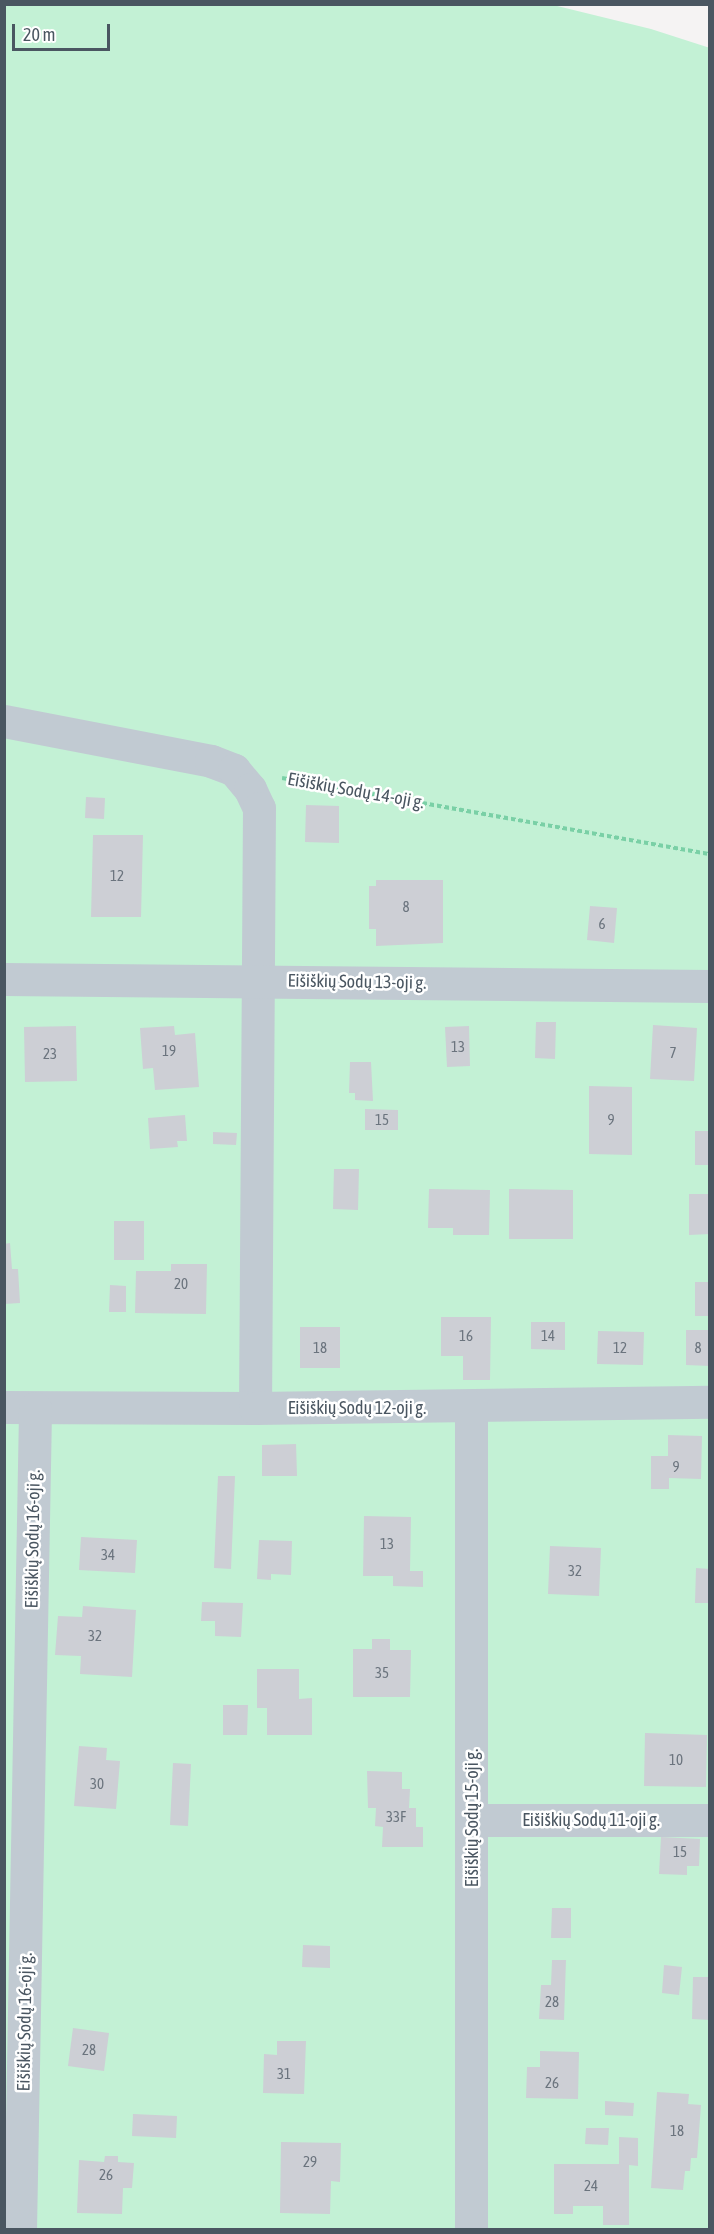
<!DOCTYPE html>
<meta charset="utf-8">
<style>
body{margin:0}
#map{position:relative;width:714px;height:2234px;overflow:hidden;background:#f5f3f3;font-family:"Asap Condensed",sans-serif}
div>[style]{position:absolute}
.green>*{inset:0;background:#c3f1d5}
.building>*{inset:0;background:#cdcfd5}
.path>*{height:4px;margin-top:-2px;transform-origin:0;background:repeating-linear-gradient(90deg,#7ad0a6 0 4.5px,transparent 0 7.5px)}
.minor>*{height:33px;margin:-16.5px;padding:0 16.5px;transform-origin:16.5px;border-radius:16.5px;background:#c1cad2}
span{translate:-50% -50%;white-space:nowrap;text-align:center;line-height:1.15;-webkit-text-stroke:5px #fff;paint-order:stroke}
.number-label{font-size:15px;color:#6b747e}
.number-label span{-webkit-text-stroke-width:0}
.street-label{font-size:18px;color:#4a5661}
.frame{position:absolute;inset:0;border:6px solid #4a5661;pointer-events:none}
.scale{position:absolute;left:12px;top:24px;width:98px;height:27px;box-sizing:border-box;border:3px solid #4a5661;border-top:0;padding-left:8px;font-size:18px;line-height:21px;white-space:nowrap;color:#4a5661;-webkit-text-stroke:4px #fff;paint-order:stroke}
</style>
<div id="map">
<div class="green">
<i style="clip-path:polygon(549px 4px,651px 29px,710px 48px,709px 2229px,5px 2230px,5px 5px)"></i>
</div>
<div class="building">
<i style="clip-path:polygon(86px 797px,105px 798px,104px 819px,85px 818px)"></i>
<i style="clip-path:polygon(306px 805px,339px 806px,339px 843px,305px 842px)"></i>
<i style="clip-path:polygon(93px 835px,143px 835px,141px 917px,91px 917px)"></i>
<i style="clip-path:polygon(376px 880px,443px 880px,443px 943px,376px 946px,376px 929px,369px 929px,369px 886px,376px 886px)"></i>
<i style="clip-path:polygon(590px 906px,617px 908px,614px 943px,587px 940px)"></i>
<i style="clip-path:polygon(536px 1022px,556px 1022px,555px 1059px,535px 1058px)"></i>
<i style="clip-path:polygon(653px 1025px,697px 1028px,694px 1081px,650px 1079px)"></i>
<i style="clip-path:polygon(76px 1026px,77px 1081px,25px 1082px,24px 1027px)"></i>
<i style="clip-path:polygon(174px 1026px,175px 1035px,195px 1033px,199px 1087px,155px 1090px,153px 1068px,143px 1069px,140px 1028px)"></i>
<i style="clip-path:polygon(469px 1026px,470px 1066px,447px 1067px,445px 1027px)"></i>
<i style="clip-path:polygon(350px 1062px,371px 1062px,373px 1101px,355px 1100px,355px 1093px,349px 1093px)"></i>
<i style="clip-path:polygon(589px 1086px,632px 1087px,632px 1155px,589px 1154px)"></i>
<i style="clip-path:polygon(365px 1109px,398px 1110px,398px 1130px,365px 1130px)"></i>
<i style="clip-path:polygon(185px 1115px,187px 1141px,177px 1141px,178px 1147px,150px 1149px,148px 1118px)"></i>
<i style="clip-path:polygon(695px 1131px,710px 1131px,710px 1165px,695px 1165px)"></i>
<i style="clip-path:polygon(213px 1132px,237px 1133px,236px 1145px,213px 1144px)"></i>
<i style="clip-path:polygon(334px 1169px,359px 1169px,358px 1210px,333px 1209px)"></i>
<i style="clip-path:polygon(429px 1189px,490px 1190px,489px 1235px,453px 1235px,453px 1228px,428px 1228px)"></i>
<i style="clip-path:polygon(509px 1189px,573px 1190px,573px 1239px,509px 1239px)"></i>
<i style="clip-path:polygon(689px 1194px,710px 1194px,710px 1234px,689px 1235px)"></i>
<i style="clip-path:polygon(114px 1221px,144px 1221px,144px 1260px,114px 1260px)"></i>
<i style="clip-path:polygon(10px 1243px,12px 1269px,18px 1269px,20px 1303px,4px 1304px,4px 1244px)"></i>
<i style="clip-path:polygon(171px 1264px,207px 1264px,206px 1314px,135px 1313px,136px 1271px,171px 1271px)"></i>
<i style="clip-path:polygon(695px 1282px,710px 1282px,710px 1316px,695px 1316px)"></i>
<i style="clip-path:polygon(110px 1285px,126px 1286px,126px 1312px,109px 1312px)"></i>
<i style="clip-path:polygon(441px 1317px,491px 1317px,490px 1380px,463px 1380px,463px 1356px,441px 1356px)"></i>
<i style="clip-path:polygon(531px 1322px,565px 1322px,565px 1350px,531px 1349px)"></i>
<i style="clip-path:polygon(300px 1327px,340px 1327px,340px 1368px,300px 1368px)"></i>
<i style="clip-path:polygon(686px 1330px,710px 1330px,710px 1366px,686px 1365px)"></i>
<i style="clip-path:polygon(598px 1331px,644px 1332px,643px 1365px,597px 1364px)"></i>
<i style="clip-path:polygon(668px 1435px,702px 1436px,701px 1479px,669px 1478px,669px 1489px,651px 1489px,651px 1456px,668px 1456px)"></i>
<i style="clip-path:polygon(296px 1444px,297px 1476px,262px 1476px,262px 1445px)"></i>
<i style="clip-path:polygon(218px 1476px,235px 1476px,231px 1569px,214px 1568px)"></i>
<i style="clip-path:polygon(364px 1516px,411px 1517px,410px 1571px,423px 1571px,423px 1587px,393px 1586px,393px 1576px,363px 1576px)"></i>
<i style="clip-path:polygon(81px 1537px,137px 1540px,135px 1573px,79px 1570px)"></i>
<i style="clip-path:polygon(259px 1540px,292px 1541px,291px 1575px,271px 1574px,271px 1580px,257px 1579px)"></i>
<i style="clip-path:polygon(550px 1546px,601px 1548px,599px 1596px,548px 1594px)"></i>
<i style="clip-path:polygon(696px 1568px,710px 1569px,710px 1603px,695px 1603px)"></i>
<i style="clip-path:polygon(202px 1602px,243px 1603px,241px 1637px,215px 1636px,215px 1621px,201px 1621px)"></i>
<i style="clip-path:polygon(83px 1606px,136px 1610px,132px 1677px,80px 1674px,81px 1656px,55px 1655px,58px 1616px,82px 1617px)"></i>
<i style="clip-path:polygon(372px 1639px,390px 1639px,390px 1650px,411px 1650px,410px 1697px,353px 1697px,353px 1649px,372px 1649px)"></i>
<i style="clip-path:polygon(257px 1669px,299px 1669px,299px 1699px,312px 1698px,312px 1735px,267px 1735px,267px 1708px,257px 1708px)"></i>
<i style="clip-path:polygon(223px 1705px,248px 1705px,247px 1735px,223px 1735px)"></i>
<i style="clip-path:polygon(645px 1733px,707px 1735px,706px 1787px,644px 1786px)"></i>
<i style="clip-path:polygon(79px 1746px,107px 1748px,106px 1760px,120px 1761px,116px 1809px,74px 1806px)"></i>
<i style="clip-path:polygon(173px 1763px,191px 1764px,188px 1826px,170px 1825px)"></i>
<i style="clip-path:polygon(367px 1771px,402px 1772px,402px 1789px,410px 1789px,409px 1808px,416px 1808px,416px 1827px,423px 1827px,423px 1847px,382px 1847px,383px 1827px,375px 1826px,376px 1808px,368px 1808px)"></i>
<i style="clip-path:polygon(661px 1837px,700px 1839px,699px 1866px,687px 1866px,687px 1875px,659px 1874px)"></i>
<i style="clip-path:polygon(552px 1908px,571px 1908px,571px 1938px,551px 1938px)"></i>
<i style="clip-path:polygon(303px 1945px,330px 1946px,330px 1968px,302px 1967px)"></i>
<i style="clip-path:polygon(552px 1960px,566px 1960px,564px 2020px,539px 2019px,541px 1985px,551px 1985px)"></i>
<i style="clip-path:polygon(664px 1965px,682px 1967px,679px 1995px,662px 1993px)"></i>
<i style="clip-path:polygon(693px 1977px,710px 1977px,710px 2020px,692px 2019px)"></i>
<i style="clip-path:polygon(73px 2028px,109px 2033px,104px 2071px,68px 2066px)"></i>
<i style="clip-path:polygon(277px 2041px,306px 2041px,304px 2094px,263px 2093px,264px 2054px,277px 2055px)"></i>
<i style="clip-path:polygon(540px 2051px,579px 2052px,578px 2099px,526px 2098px,527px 2067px,540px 2067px)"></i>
<i style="clip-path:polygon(657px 2092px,689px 2094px,688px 2104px,701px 2105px,697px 2158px,691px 2158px,690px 2171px,685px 2171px,683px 2190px,651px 2188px)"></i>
<i style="clip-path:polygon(605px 2101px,634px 2103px,633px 2116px,605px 2115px)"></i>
<i style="clip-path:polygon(133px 2114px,177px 2116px,176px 2138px,132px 2136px)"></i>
<i style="clip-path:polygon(586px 2128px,609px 2128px,608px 2145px,585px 2144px)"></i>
<i style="clip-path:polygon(619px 2137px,638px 2138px,638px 2166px,629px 2165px,629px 2225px,603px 2225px,603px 2206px,573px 2206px,573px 2214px,554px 2214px,554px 2164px,619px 2164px)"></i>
<i style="clip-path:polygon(281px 2142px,341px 2143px,340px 2182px,331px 2181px,330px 2214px,280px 2213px)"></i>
<i style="clip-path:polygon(105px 2156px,118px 2156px,118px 2162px,134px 2163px,132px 2188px,123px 2188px,122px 2214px,77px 2213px,79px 2160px,104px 2162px)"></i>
</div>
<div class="path">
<i style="left:282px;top:778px;width:435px;rotate:10.1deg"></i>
</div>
<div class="minor">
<i style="left:4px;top:721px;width:211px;rotate:10.9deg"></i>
<i style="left:211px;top:761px;width:25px;rotate:21deg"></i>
<i style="left:234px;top:770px;width:25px;rotate:50deg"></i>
<i style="left:250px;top:789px;width:21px;rotate:65deg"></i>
<i style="left:259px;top:808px;width:600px;rotate:90.38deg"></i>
<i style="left:4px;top:979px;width:706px;rotate:0.57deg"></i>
<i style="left:4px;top:1407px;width:251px;rotate:0.2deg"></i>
<i style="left:255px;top:1408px;width:455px;rotate:-0.8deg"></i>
<i style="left:472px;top:1820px;width:238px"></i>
<i style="left:20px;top:2230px;width:822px;rotate:-88.95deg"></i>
<i style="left:471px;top:2230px;width:823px;rotate:-90deg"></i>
</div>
<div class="number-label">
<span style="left:117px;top:876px">12</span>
<span style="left:406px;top:907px">8</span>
<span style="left:602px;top:924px">6</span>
<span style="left:458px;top:1047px">13</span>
<span style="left:169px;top:1051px">19</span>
<span style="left:673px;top:1053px">7</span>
<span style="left:50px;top:1054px">23</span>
<span style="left:382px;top:1120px">15</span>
<span style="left:611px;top:1120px">9</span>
<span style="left:181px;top:1284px">20</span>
<span style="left:466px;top:1336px">16</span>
<span style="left:548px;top:1336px">14</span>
<span style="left:320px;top:1348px">18</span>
<span style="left:620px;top:1348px">12</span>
<span style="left:698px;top:1348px">8</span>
<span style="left:676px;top:1467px">9</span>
<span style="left:387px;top:1544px">13</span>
<span style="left:108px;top:1555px">34</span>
<span style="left:575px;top:1571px">32</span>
<span style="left:95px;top:1636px">32</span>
<span style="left:382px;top:1673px">35</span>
<span style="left:676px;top:1760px">10</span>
<span style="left:97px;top:1784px">30</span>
<span style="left:396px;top:1817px">33F</span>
<span style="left:680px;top:1852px">15</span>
<span style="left:552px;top:2002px">28</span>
<span style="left:89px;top:2050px">28</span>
<span style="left:284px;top:2074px">31</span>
<span style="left:552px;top:2083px">26</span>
<span style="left:677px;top:2131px">18</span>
<span style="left:310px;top:2162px">29</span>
<span style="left:106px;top:2175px">26</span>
<span style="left:591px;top:2186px">24</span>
</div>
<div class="street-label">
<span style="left:356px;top:791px;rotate:10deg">Eišiškių Sodų 14-oji g.</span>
<span style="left:357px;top:982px;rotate:1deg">Eišiškių Sodų 13-oji g.</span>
<span style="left:357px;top:1408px">Eišiškių Sodų 12-oji g.</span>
<span style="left:33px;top:1539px;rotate:-89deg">Eišiškių Sodų 16-oji g.</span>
<span style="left:472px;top:1818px;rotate:-90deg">Eišiškių Sodų 15-oji g.</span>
<span style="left:591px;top:1820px">Eišiškių Sodų 11-oji g.</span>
<span style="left:25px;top:2022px;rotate:-89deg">Eišiškių Sodų 16-oji g.</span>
</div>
<div class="frame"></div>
<div class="scale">20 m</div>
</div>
